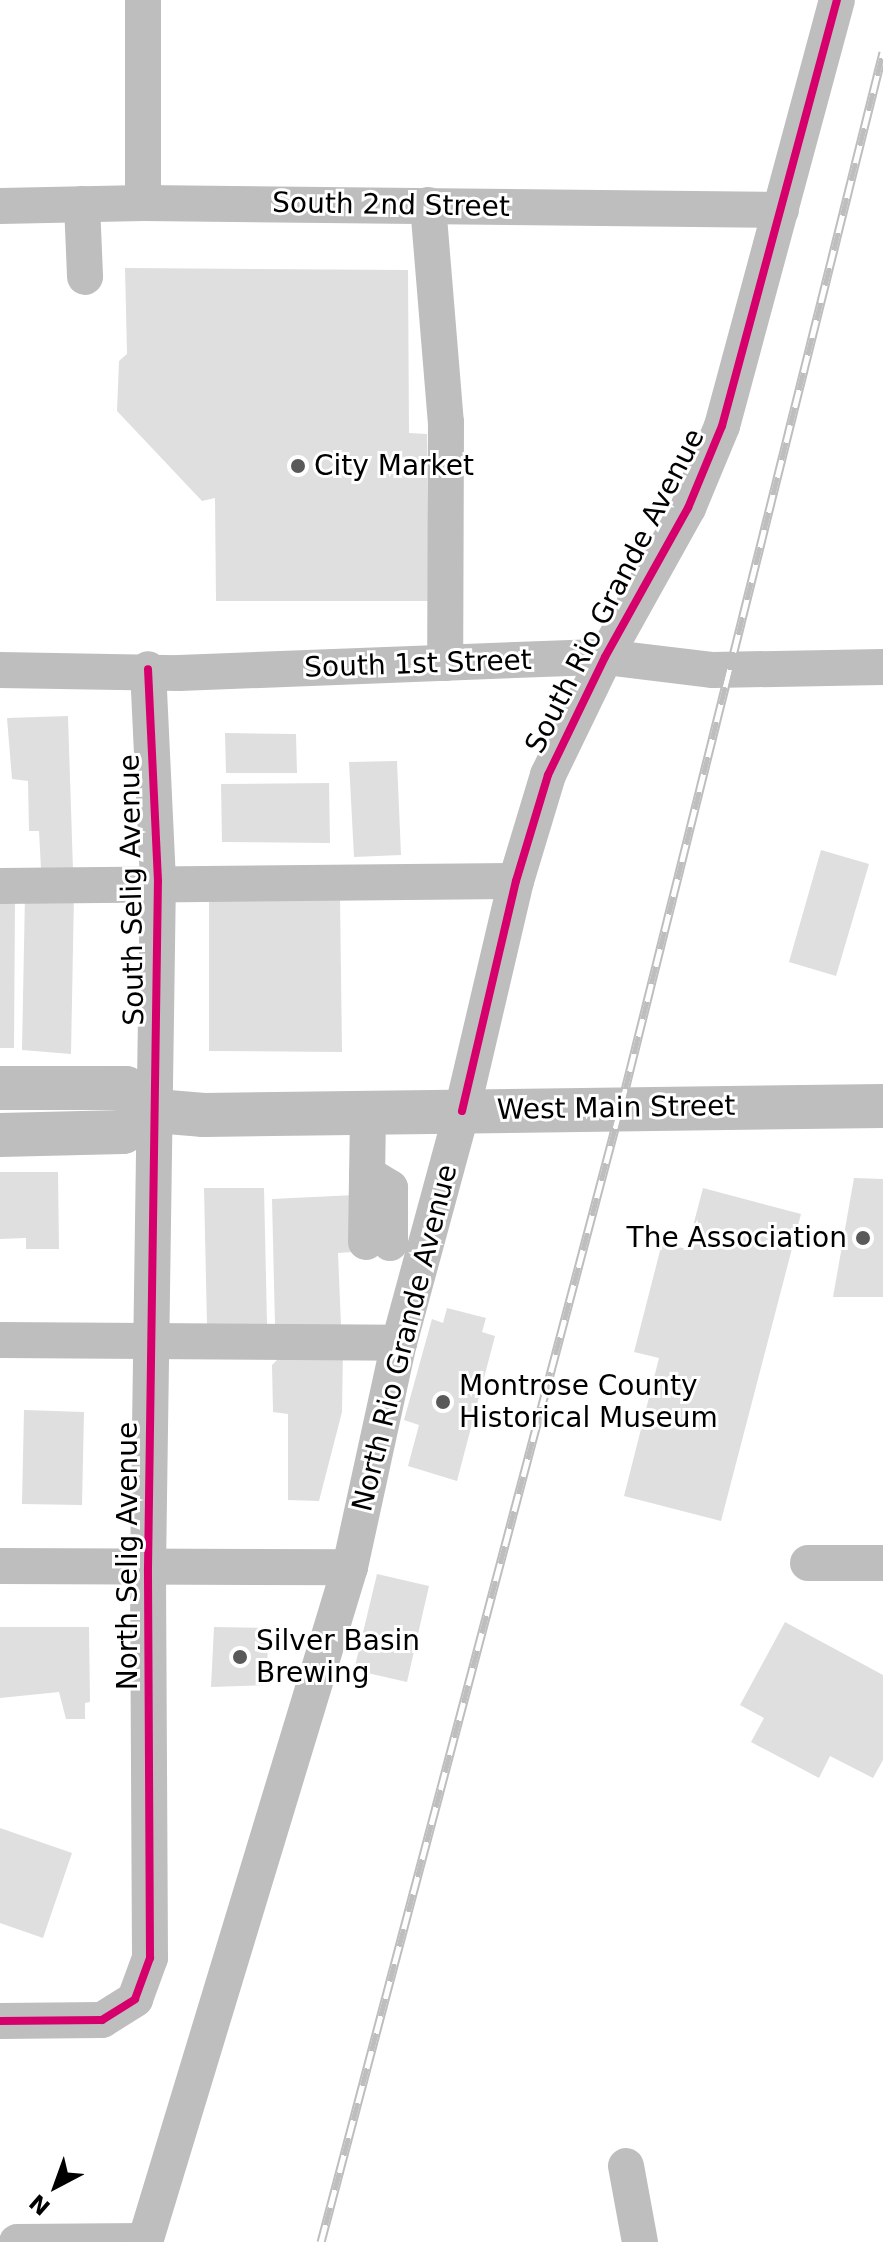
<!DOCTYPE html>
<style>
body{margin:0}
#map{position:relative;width:883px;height:2242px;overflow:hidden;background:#fff;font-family:"DejaVu Sans",sans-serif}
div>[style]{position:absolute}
.building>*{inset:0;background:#dfdfdf}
.minor>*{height:36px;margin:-18px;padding:0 18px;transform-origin:18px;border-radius:18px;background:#bebebe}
.major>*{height:44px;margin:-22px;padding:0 22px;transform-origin:22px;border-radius:22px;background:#bebebe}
.rail>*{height:9px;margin-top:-4.5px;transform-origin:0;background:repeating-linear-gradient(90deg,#fff 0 18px,#bebebe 0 36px);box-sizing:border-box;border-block:2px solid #bebebe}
.cycleway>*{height:8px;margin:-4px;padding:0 4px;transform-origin:4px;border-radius:4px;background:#d6006c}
.dots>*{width:22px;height:22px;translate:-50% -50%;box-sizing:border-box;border:4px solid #fff;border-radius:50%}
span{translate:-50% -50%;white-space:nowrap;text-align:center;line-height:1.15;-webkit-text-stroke:6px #fff;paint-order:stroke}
.street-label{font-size:28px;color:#000}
.poi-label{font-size:28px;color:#000}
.left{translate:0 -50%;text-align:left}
.right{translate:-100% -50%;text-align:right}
.north{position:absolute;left:16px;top:2146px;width:80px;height:80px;-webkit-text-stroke:6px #fff;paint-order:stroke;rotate:221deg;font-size:22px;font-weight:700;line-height:32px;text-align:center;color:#000}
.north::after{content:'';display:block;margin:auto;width:28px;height:36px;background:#000;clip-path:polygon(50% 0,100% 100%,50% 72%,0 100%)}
</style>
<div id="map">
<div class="building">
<i style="clip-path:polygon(125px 268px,408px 270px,409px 433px,427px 434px,429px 601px,216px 601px,215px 498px,202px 501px,117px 411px,119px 361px,127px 354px)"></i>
<i style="clip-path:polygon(68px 716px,73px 870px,41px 869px,39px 831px,29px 831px,28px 781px,12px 779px,7px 718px)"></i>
<i style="clip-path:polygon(225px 733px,296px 734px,297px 773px,226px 773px)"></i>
<i style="clip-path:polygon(397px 761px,401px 855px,354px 857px,349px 762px)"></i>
<i style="clip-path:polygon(329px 783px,330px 843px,222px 842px,221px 784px)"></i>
<i style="clip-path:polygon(821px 850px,869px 864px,836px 976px,789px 962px)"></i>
<i style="clip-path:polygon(74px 893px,71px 1054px,22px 1050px,25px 894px)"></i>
<i style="clip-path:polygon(209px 895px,340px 897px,342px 1052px,209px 1051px)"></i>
<i style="clip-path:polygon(0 899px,15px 899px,14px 1048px,0 1048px)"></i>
<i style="clip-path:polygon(0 1172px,58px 1172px,59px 1249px,26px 1249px,26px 1238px,0 1239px)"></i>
<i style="clip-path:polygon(854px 1178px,883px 1179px,883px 1297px,833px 1297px)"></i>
<i style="clip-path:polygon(204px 1188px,264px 1188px,267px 1324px,207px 1325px)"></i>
<i style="clip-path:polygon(703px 1188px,801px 1214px,721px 1521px,624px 1496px,659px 1358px,634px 1352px,662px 1243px,687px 1249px)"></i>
<i style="clip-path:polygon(355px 1195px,352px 1252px,338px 1253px,341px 1325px,275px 1325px,272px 1199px)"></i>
<i style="clip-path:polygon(447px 1308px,486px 1318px,482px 1332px,495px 1336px,457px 1481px,408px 1466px,419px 1425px,404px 1420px,432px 1319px,443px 1323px)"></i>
<i style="clip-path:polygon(287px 1350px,343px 1350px,342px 1412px,319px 1501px,288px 1500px,288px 1414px,273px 1412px,272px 1365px)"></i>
<i style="clip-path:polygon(24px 1410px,84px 1412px,82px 1505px,22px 1504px)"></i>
<i style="clip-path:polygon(377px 1574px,429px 1586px,407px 1682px,354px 1670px)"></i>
<i style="clip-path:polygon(785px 1622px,883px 1675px,883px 1760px,873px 1778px,830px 1756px,819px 1778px,751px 1742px,764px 1718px,740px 1705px)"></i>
<i style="clip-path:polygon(0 1627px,89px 1627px,90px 1702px,85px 1703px,85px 1719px,66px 1719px,59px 1692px,0 1698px)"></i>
<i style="clip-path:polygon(214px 1627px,268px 1628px,267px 1685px,211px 1687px)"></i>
<i style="clip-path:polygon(0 1828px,72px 1853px,43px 1938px,0 1923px)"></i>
</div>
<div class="minor">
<i style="left:143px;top:0;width:203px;rotate:90deg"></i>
<i style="left:82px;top:204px;width:73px;rotate:87.6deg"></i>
<i style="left:428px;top:205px;width:218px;rotate:85.3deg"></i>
<i style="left:446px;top:422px;width:241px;rotate:90.2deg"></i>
<i style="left:0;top:206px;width:143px;rotate:-1.2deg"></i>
<i style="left:143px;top:203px;width:638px;rotate:0.63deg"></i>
<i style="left:0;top:670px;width:179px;rotate:1deg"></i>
<i style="left:179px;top:673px;width:426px;rotate:-2.2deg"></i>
<i style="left:605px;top:657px;width:109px;rotate:6.9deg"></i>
<i style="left:713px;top:670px;width:170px;rotate:-1deg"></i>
<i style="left:0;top:886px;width:516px;rotate:-0.56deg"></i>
<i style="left:367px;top:1174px;width:27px;rotate:31deg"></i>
<i style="left:390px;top:1188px;width:55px;rotate:90deg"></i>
<i style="left:366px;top:1242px;width:132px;rotate:-89.1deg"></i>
<i style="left:0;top:1340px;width:399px;rotate:0.4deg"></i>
<i style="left:808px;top:1563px;width:75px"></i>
<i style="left:0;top:1566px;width:350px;rotate:0.2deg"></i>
<i style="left:0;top:2021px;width:102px;rotate:-0.6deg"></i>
<i style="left:102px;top:2020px;width:39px;rotate:-32deg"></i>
<i style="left:135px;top:1999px;width:44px;rotate:-69.9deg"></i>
<i style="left:150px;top:1958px;width:390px;rotate:-90.3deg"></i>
<i style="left:148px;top:1568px;width:687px;rotate:-89.17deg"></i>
<i style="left:158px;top:881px;width:212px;rotate:-92.7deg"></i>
<i style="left:626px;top:2166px;width:77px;rotate:79.6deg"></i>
<i style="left:17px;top:2242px;width:129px;rotate:-0.4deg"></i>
<i style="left:145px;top:2242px;width:705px;rotate:-73.11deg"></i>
<i style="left:350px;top:1567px;width:229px;rotate:-77.7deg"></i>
<i style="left:399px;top:1343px;width:240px;rotate:-74.8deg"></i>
<i style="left:462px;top:1111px;width:236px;rotate:-76.8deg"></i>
<i style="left:516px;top:881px;width:111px;rotate:-73.2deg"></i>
<i style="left:548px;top:775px;width:131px;rotate:-64.2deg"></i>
<i style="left:605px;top:657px;width:171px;rotate:-60.9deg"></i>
<i style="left:688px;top:508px;width:89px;rotate:-67.5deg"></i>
<i style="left:722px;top:426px;width:441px;rotate:-74.9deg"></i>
</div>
<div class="major">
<i style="left:0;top:1088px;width:126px"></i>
<i style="left:126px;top:1088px;width:38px;rotate:37deg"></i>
<i style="left:156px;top:1111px;width:48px;rotate:4.8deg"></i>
<i style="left:204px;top:1115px;width:679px;rotate:-0.76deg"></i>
<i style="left:0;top:1135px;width:123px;rotate:-1.4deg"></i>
<i style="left:123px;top:1132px;width:39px;rotate:-32deg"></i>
</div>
<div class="rail">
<i style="left:321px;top:2242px;width:1175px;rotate:-75.21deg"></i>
<i style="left:621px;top:1106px;width:1086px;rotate:-76.04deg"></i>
</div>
<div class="cycleway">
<i style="left:462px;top:1111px;width:236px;rotate:-76.8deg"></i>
<i style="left:516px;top:881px;width:111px;rotate:-73.2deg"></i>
<i style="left:548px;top:775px;width:131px;rotate:-64.2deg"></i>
<i style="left:605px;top:657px;width:171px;rotate:-60.9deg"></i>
<i style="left:688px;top:508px;width:89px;rotate:-67.5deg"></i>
<i style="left:722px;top:426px;width:441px;rotate:-74.9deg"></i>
<i style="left:0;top:2021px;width:102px;rotate:-0.6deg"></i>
<i style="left:102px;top:2020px;width:39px;rotate:-32deg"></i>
<i style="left:135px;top:1999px;width:44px;rotate:-69.9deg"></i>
<i style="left:150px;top:1958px;width:390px;rotate:-90.3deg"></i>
<i style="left:148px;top:1568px;width:687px;rotate:-89.17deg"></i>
<i style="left:158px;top:881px;width:212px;rotate:-92.7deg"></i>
</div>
<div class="dots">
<i style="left:298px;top:466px;background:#595959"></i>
<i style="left:863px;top:1238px;background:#595959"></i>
<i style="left:443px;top:1402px;background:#595959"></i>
<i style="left:240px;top:1657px;background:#595959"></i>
</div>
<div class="street-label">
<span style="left:391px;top:205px;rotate:1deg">South 2nd Street</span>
<span style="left:615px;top:591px;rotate:-63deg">South Rio Grande Avenue</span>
<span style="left:418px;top:664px;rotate:-2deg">South 1st Street</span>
<span style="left:132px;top:890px;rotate:-91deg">South Selig Avenue</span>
<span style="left:616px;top:1108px;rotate:-1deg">West Main Street</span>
<span style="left:405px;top:1338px;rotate:-76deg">North Rio Grande Avenue</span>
<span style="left:128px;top:1556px;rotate:-90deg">North Selig Avenue</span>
</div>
<div class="poi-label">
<span class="left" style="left:314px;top:466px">City Market</span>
<span class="right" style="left:847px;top:1238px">The Association</span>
<span class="left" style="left:459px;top:1402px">Montrose County<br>Historical Museum</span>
<span class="left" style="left:256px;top:1657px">Silver Basin<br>Brewing</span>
</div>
<div class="north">N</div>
</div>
